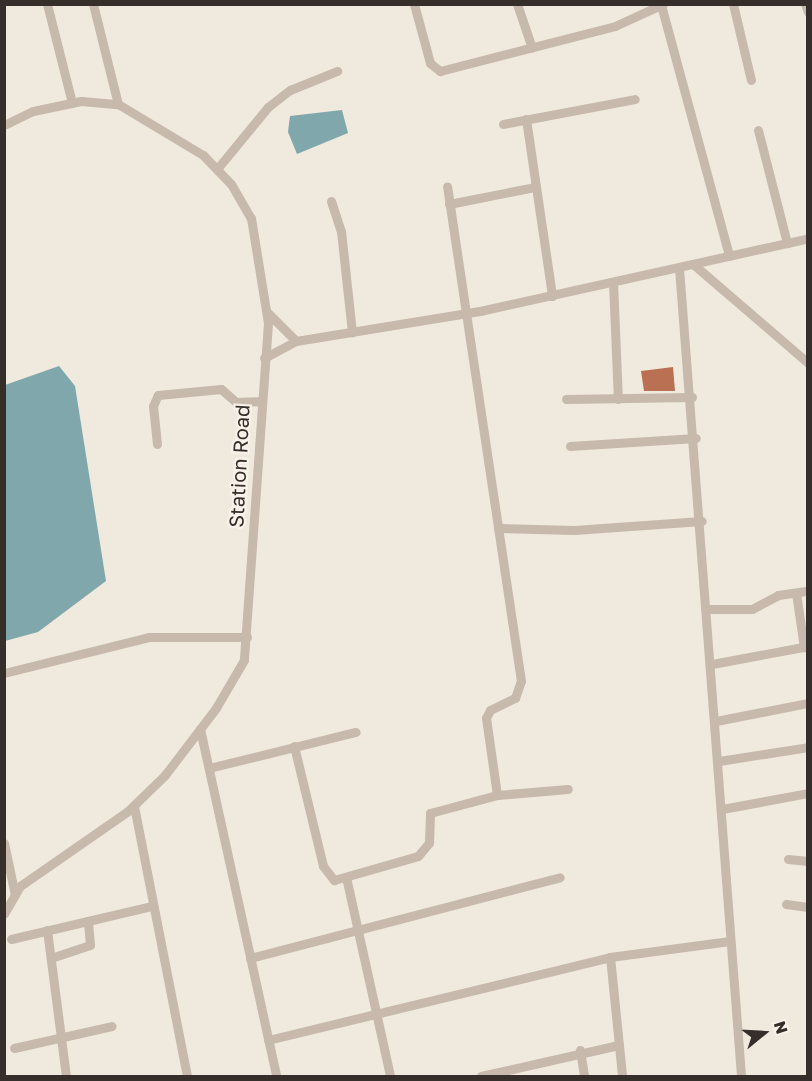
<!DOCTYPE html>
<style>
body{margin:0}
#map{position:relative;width:812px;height:1081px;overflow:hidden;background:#f0e9de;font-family:"Golos Text",sans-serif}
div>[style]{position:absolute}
.water>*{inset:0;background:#80a7ab}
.building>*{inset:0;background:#ba7052}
.street>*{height:9px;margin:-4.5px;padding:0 4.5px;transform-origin:4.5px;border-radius:4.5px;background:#c7b9ab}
span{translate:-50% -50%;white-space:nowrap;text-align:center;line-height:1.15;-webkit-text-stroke:4.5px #f8f2ea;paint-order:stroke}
.street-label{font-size:20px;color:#362e2a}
.frame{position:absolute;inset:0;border:6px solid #362e2a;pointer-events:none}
.north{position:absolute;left:734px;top:1003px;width:60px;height:60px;-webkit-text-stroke:4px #f8f2ea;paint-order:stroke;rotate:72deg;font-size:16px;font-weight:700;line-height:24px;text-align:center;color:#362e2a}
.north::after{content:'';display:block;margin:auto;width:21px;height:27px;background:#362e2a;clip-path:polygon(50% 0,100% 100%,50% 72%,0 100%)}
</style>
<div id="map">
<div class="water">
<i style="clip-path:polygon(342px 110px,348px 133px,297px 154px,288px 132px,290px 116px)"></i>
<i style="clip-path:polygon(59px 366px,75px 386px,106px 581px,38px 632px,5px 641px,5px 385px)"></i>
</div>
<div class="building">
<i style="clip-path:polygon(673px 367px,675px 391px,644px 391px,641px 371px)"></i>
</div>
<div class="street">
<i style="left:47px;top:4px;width:102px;rotate:75.8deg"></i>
<i style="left:93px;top:4px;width:103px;rotate:76deg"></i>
<i style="left:414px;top:4px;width:61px;rotate:74.8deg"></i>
<i style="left:430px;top:63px;width:13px;rotate:39deg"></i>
<i style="left:440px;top:71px;width:181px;rotate:-14.4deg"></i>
<i style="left:615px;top:26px;width:53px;rotate:-24.6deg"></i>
<i style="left:517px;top:4px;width:46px;rotate:71.2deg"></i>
<i style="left:733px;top:4px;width:78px;rotate:76.7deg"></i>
<i style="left:805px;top:4px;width:9px;rotate:69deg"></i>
<i style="left:661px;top:5px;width:260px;rotate:74.8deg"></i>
<i style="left:526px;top:119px;width:179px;rotate:81.6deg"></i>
<i style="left:503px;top:124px;width:134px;rotate:-10.7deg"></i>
<i style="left:4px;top:125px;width:32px;rotate:-26deg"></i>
<i style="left:33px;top:111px;width:49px;rotate:-11.8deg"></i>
<i style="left:81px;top:101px;width:37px;rotate:5deg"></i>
<i style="left:118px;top:104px;width:99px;rotate:31deg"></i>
<i style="left:203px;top:155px;width:40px;rotate:46deg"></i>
<i style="left:231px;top:184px;width:39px;rotate:60deg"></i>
<i style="left:251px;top:218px;width:106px;rotate:80.8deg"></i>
<i style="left:268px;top:323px;width:338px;rotate:94.1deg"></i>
<i style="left:244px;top:660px;width:56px;rotate:120.3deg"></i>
<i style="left:216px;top:708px;width:84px;rotate:127.3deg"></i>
<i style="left:165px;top:775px;width:52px;rotate:135.8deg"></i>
<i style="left:128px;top:811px;width:131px;rotate:145.2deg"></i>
<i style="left:20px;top:886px;width:32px;rotate:120deg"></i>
<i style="left:758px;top:130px;width:117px;rotate:75.6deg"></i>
<i style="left:217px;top:169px;width:80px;rotate:-50.6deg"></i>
<i style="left:268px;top:107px;width:28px;rotate:-38deg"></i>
<i style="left:290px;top:90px;width:51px;rotate:-22deg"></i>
<i style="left:331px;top:201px;width:32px;rotate:72deg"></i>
<i style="left:341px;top:231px;width:102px;rotate:83.8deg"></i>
<i style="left:449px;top:204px;width:88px;rotate:-11.2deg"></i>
<i style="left:693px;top:264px;width:152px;rotate:40.7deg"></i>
<i style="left:679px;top:268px;width:810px;rotate:85.61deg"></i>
<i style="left:613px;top:282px;width:117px;rotate:87.6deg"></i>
<i style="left:267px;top:312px;width:41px;rotate:45deg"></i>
<i style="left:264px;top:358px;width:36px;rotate:-28deg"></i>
<i style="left:296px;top:341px;width:186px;rotate:-9.3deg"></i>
<i style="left:480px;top:311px;width:336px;rotate:-12.5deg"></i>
<i style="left:566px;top:399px;width:126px;rotate:-0.9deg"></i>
<i style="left:157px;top:444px;width:38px;rotate:-96deg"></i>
<i style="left:153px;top:406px;width:12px;rotate:-66deg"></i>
<i style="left:158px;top:395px;width:63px;rotate:-5.4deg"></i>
<i style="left:221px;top:389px;width:20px;rotate:41deg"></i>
<i style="left:236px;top:402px;width:23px;rotate:-2deg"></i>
<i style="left:570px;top:446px;width:126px;rotate:-3.6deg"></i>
<i style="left:498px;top:528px;width:76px;rotate:1.5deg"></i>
<i style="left:574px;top:530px;width:128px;rotate:-4deg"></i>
<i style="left:796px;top:593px;width:55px;rotate:81.6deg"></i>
<i style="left:708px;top:609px;width:44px"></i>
<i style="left:752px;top:609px;width:30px;rotate:-28deg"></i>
<i style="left:778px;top:595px;width:30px;rotate:-8deg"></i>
<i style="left:712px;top:664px;width:98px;rotate:-10.6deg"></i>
<i style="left:4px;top:673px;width:149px;rotate:-13.9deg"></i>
<i style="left:149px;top:637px;width:98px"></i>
<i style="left:716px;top:721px;width:94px;rotate:-11.1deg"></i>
<i style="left:200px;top:729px;width:355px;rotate:77.6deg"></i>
<i style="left:294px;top:746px;width:123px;rotate:76.4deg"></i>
<i style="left:323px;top:866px;width:18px;rotate:52deg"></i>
<i style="left:334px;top:880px;width:87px;rotate:-15.9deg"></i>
<i style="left:418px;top:856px;width:17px;rotate:-50deg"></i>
<i style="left:429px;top:843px;width:30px;rotate:-88deg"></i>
<i style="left:430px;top:813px;width:69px;rotate:-15deg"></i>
<i style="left:497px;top:795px;width:78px;rotate:-98.1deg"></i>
<i style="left:486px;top:718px;width:9px;rotate:-63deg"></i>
<i style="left:490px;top:710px;width:28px;rotate:-26deg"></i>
<i style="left:515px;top:698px;width:18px;rotate:-71deg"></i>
<i style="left:521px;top:681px;width:500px;rotate:-98.5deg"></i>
<i style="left:719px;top:761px;width:90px;rotate:-8.9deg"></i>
<i style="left:209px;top:768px;width:151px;rotate:-13.8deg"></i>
<i style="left:497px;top:795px;width:71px;rotate:-4.8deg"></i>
<i style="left:134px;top:806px;width:275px;rotate:78.9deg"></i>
<i style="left:722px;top:809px;width:87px;rotate:-10.5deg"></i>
<i style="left:4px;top:843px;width:53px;rotate:78.1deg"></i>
<i style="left:788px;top:859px;width:20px;rotate:6deg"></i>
<i style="left:346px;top:877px;width:204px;rotate:77.5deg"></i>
<i style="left:786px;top:904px;width:22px;rotate:8deg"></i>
<i style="left:47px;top:930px;width:147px;rotate:82.6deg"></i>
<i style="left:11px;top:939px;width:145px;rotate:-13.2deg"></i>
<i style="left:610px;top:957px;width:120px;rotate:84.2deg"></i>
<i style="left:51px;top:958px;width:41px;rotate:-18.4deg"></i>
<i style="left:90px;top:945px;width:24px;rotate:-95deg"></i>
<i style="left:250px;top:958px;width:320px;rotate:-14.6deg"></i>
<i style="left:268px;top:1040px;width:352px;rotate:-13.6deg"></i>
<i style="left:610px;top:957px;width:121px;rotate:-7.6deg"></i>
<i style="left:14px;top:1048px;width:100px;rotate:-12.7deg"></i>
<i style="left:580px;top:1050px;width:26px;rotate:81deg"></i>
<i style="left:481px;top:1076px;width:141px;rotate:-12.7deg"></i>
</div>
<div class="street-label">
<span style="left:239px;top:466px;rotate:-87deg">Station Road</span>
</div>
<div class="frame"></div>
<div class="north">N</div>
</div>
